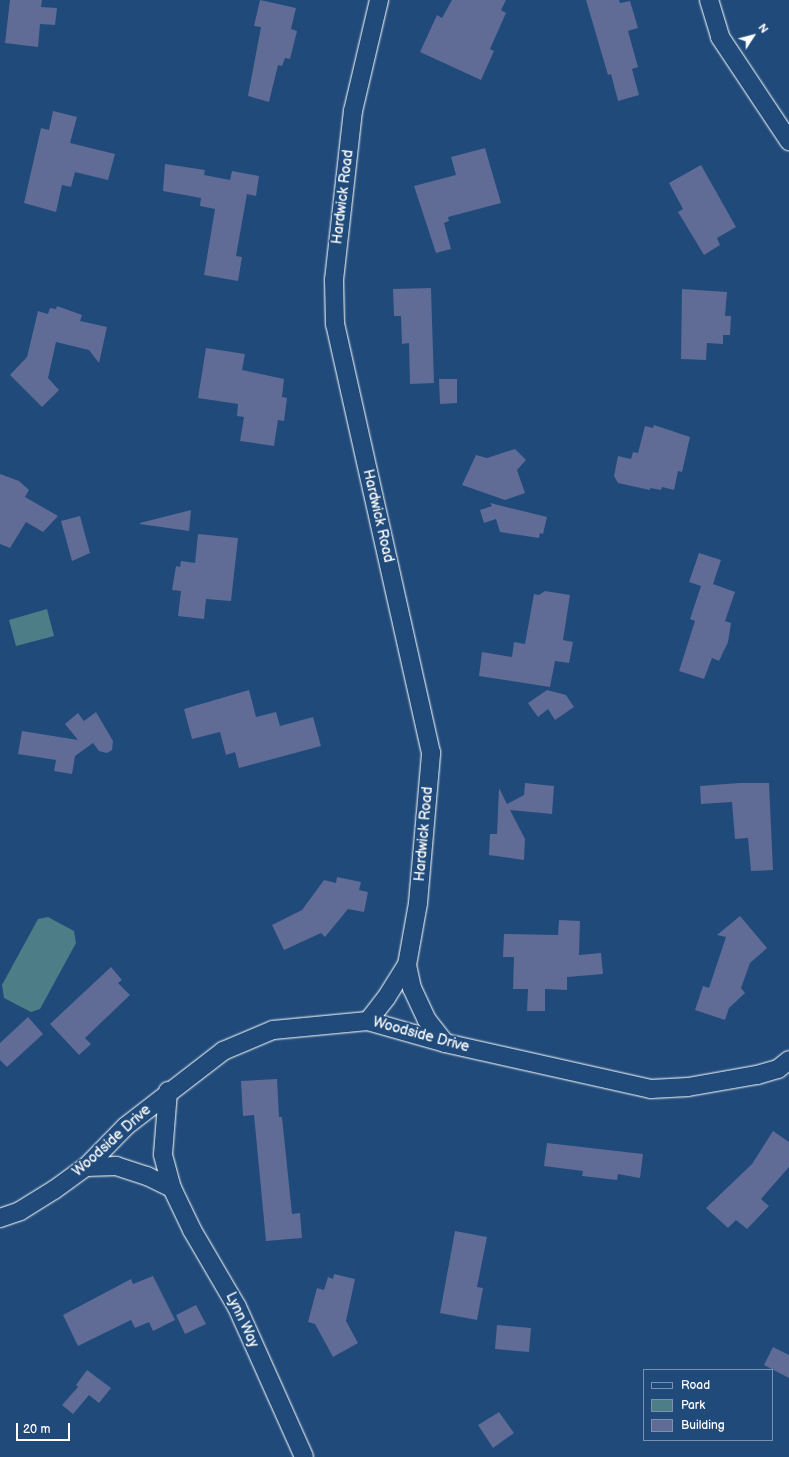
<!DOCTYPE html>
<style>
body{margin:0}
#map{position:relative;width:789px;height:1457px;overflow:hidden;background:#1f4a7a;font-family:"Balsamiq Sans",sans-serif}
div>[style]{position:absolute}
.green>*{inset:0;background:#4d7e88}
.building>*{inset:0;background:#606b96}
.roads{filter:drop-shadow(0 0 1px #fff) drop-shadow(0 0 1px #fff)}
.minor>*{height:18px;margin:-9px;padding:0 9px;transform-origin:9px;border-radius:9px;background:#1f4a7a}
span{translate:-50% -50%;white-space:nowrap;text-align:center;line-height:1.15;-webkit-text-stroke:3.5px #1f4a7a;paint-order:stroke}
.street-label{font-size:14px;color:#fff}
.legend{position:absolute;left:643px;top:1369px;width:130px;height:72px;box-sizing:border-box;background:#1f4a7a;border:1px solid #7992af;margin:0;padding:5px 7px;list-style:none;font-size:12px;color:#fff}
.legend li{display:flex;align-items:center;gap:8px;height:20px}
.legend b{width:20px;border:1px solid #7992af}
.north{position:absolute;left:733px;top:16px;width:40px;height:40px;-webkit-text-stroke:3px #1f4a7a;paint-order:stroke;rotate:54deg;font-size:11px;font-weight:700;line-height:16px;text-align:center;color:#fff}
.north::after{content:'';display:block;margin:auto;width:14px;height:18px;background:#fff;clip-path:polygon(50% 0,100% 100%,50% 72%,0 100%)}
.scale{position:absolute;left:16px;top:1423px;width:54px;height:18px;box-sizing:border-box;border:2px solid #fff;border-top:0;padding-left:5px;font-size:12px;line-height:14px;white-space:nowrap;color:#fff;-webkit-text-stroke:3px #1f4a7a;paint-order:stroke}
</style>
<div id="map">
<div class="green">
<i style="clip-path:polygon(47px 609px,54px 636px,16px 646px,9px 620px)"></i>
<i style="clip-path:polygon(48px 917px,74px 931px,76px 943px,40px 1009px,31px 1012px,4px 998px,2px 985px,38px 919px)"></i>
</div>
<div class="building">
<i style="clip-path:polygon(10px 0,42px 0,41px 7px,57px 8px,55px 25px,40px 24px,38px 47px,5px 43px)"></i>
<i style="clip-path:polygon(260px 0,296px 8px,291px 29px,297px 31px,290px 59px,285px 58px,282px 66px,278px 65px,269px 102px,248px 96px,261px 27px,254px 26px)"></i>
<i style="clip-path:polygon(452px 0,506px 0,501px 10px,506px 13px,490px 49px,494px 51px,481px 80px,420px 52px,437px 15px,442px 18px)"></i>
<i style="clip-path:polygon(586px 0,619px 0,620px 3px,630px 1px,638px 28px,628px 31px,638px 67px,632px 69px,639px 95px,618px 101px,611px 74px,608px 75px)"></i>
<i style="clip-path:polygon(53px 111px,77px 117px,70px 143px,115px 154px,108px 180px,75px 172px,71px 187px,62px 185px,56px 212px,24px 203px,41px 128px,49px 130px)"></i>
<i style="clip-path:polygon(485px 148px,501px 203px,448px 217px,449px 221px,444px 223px,451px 249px,436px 253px,414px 186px,456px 175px,451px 157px)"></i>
<i style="clip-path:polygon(165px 164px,205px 170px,204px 175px,230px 180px,232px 171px,259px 176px,256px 196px,247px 194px,236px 256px,242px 257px,238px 281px,204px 275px,215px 209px,200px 206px,201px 198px,163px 191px)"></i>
<i style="clip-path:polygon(701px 165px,736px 227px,717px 238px,720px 245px,704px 255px,678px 212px,683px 209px,669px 183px)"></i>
<i style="clip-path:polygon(431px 288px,434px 383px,410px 384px,409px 343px,402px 344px,401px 316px,394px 316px,393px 289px)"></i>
<i style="clip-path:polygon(682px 289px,727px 292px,725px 316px,731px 316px,730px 335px,723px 335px,723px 344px,707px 343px,706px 360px,681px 359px)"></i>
<i style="clip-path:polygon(57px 306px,82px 315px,80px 321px,107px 327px,99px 363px,89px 350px,56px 342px,48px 378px,59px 390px,42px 407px,10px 375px,27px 357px,38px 311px,48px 314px,50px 308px,56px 309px)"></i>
<i style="clip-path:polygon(206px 348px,245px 354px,242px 370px,284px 379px,282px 397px,287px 398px,284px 421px,278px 420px,274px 446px,240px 441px,244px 417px,237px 416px,238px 404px,198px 398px)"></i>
<i style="clip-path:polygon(439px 379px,457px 379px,457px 403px,440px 404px)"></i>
<i style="clip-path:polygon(654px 425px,690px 437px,682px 472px,678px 471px,674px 490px,662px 487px,661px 490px,650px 488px,650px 490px,618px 483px,614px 476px,618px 456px,631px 459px,633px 452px,638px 453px,645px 426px,653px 428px)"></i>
<i style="clip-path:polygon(515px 449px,526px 460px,517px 470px,525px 493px,505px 500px,462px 485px,476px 455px,487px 458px)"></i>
<i style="clip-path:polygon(0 474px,19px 481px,29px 490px,25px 497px,58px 516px,43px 532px,26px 522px,10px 548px,0 544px)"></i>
<i style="clip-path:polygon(490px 503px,547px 517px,543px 534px,540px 533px,539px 538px,500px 532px,496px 519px,484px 523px,480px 510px,492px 506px)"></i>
<i style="clip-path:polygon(191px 510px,189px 531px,140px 524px,140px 523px)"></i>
<i style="clip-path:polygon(80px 516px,90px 553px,72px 561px,61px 521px)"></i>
<i style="clip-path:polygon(198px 534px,238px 538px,231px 601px,206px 599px,204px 619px,178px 616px,181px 591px,172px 590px,176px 566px,180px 567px,181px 561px,195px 563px)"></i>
<i style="clip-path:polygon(699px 553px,721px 560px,713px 584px,735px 592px,725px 621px,731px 623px,728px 642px,719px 661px,712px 658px,704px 679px,679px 671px,695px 621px,690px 619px,701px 586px,689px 582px)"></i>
<i style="clip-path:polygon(545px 591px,570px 595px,563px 640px,573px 642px,569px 663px,555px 661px,550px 687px,479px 676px,482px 652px,512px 657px,514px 642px,525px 644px,534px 594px,539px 595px)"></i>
<i style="clip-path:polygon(249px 690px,256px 717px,276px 712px,280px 726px,313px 717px,321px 746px,239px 768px,235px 752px,226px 755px,220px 732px,192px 739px,184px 709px)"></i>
<i style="clip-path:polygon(547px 690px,566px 695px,574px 707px,555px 720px,548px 709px,538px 717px,528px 703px)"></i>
<i style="clip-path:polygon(96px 712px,113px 741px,112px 750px,107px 753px,99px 751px,93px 743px,75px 756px,72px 774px,54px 771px,56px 760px,18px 754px,22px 731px,78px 740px,65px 724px,78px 713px,84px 721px)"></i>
<i style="clip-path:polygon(525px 783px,554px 786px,552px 814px,510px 810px,525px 839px,524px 860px,489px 855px,490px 834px,497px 834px,499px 788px,507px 804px,524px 795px)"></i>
<i style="clip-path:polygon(739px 783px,769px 783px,773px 870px,751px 871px,748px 838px,735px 839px,732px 802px,701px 804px,700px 786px)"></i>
<i style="clip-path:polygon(337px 877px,361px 882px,359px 890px,368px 892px,364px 912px,348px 909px,325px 937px,321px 933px,284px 950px,272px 925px,302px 910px,324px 880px,336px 883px)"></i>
<i style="clip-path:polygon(740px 916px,767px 948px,750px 963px,741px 988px,745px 993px,729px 1008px,725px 1020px,695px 1010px,703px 986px,709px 988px,726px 937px,717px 935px)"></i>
<i style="clip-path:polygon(559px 920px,580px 921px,579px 955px,601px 953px,603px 974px,567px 977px,567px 990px,545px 989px,545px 1011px,527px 1011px,528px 989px,513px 989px,514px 957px,503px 957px,504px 934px,558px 935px)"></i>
<i style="clip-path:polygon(111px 967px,122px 980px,118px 983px,130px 995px,85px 1038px,91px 1044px,79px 1055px,50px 1024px)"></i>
<i style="clip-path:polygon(28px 1017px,43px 1034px,7px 1067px,0 1060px,0 1043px)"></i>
<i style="clip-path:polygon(277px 1079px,279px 1117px,282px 1117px,292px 1214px,300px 1213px,302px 1238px,266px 1241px,254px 1115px,243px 1116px,241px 1081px)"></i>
<i style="clip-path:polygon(773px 1131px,789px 1142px,789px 1167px,761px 1199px,769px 1206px,747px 1229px,736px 1220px,728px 1228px,706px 1208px,752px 1164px)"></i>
<i style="clip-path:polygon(547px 1143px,643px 1154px,640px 1178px,618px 1174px,617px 1180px,582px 1176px,583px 1171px,544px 1166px)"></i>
<i style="clip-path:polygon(455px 1231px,487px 1237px,477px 1287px,483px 1288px,477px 1320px,440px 1313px)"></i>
<i style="clip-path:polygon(334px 1274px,355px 1279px,346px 1321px,358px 1343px,333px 1357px,315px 1324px,308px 1322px,317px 1288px,324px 1290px,328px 1277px,333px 1279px)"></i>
<i style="clip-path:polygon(153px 1276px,175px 1320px,153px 1331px,149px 1322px,135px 1328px,131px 1320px,78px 1346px,63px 1315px,131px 1279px,133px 1284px)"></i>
<i style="clip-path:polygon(196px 1305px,206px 1324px,185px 1334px,176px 1315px)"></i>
<i style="clip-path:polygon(497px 1325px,531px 1328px,529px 1352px,495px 1349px)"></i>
<i style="clip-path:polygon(773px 1347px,789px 1355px,789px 1378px,764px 1365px)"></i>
<i style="clip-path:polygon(87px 1370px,111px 1388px,99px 1403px,89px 1395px,73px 1414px,62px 1405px,78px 1387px,76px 1385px)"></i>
<i style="clip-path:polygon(499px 1412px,514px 1433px,493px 1448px,478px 1425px)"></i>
</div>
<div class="roads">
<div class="minor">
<i style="left:709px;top:0;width:39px;rotate:73deg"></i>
<i style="left:720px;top:37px;width:125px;rotate:56.4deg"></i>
<i style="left:407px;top:965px;width:24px;rotate:78deg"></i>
<i style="left:412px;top:988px;width:35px;rotate:65deg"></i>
<i style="left:427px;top:1020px;width:29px;rotate:52deg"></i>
<i style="left:368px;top:1021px;width:29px;rotate:-52deg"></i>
<i style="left:386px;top:998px;width:39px;rotate:-58deg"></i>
<i style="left:407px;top:965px;width:63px;rotate:-79.9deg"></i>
<i style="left:418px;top:903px;width:151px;rotate:-85deg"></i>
<i style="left:431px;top:753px;width:440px;rotate:-102.6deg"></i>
<i style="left:335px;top:324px;width:44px;rotate:-91.3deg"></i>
<i style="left:334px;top:280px;width:170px;rotate:-83.6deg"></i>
<i style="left:353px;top:111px;width:114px;rotate:-76.8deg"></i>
<i style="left:168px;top:1091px;width:64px;rotate:94.5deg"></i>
<i style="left:163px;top:1155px;width:34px;rotate:75deg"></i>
<i style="left:172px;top:1188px;width:47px;rotate:64.5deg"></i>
<i style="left:192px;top:1230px;width:89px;rotate:59.7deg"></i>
<i style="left:237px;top:1307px;width:164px;rotate:65.9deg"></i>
<i style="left:86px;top:1167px;width:30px;rotate:-2deg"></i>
<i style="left:116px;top:1166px;width:33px;rotate:18deg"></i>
<i style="left:147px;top:1176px;width:28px;rotate:26deg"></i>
<i style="left:0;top:1218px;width:21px;rotate:-19deg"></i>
<i style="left:20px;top:1211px;width:40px;rotate:-32deg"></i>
<i style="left:54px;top:1190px;width:39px;rotate:-36deg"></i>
<i style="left:86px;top:1167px;width:57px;rotate:-45.7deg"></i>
<i style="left:126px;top:1126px;width:123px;rotate:-37.7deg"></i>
<i style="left:223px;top:1051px;width:54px;rotate:-22.8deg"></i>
<i style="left:273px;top:1030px;width:95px;rotate:-5.4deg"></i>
<i style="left:368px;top:1021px;width:80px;rotate:15.9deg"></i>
<i style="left:445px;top:1043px;width:211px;rotate:12.6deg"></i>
<i style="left:651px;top:1089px;width:37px;rotate:-3deg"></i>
<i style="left:688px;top:1087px;width:70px;rotate:-9.9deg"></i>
<i style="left:757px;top:1075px;width:22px;rotate:-16deg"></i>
<i style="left:778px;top:1069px;width:14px;rotate:-39deg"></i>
</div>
</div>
<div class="street-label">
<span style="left:343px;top:197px;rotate:-83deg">Hardwick Road</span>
<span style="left:378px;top:516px;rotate:77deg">Hardwick Road</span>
<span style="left:424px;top:834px;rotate:-85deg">Hardwick Road</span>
<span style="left:421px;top:1035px;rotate:15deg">Woodside Drive</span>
<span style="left:112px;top:1141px;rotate:-42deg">Woodside Drive</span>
<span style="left:242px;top:1320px;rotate:65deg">Lynn Way</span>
</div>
<ul class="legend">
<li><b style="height:5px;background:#1f4a7a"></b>Road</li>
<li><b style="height:11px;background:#4d7e88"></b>Park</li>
<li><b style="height:11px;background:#606b96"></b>Building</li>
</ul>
<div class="north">N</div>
<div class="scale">20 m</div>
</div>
